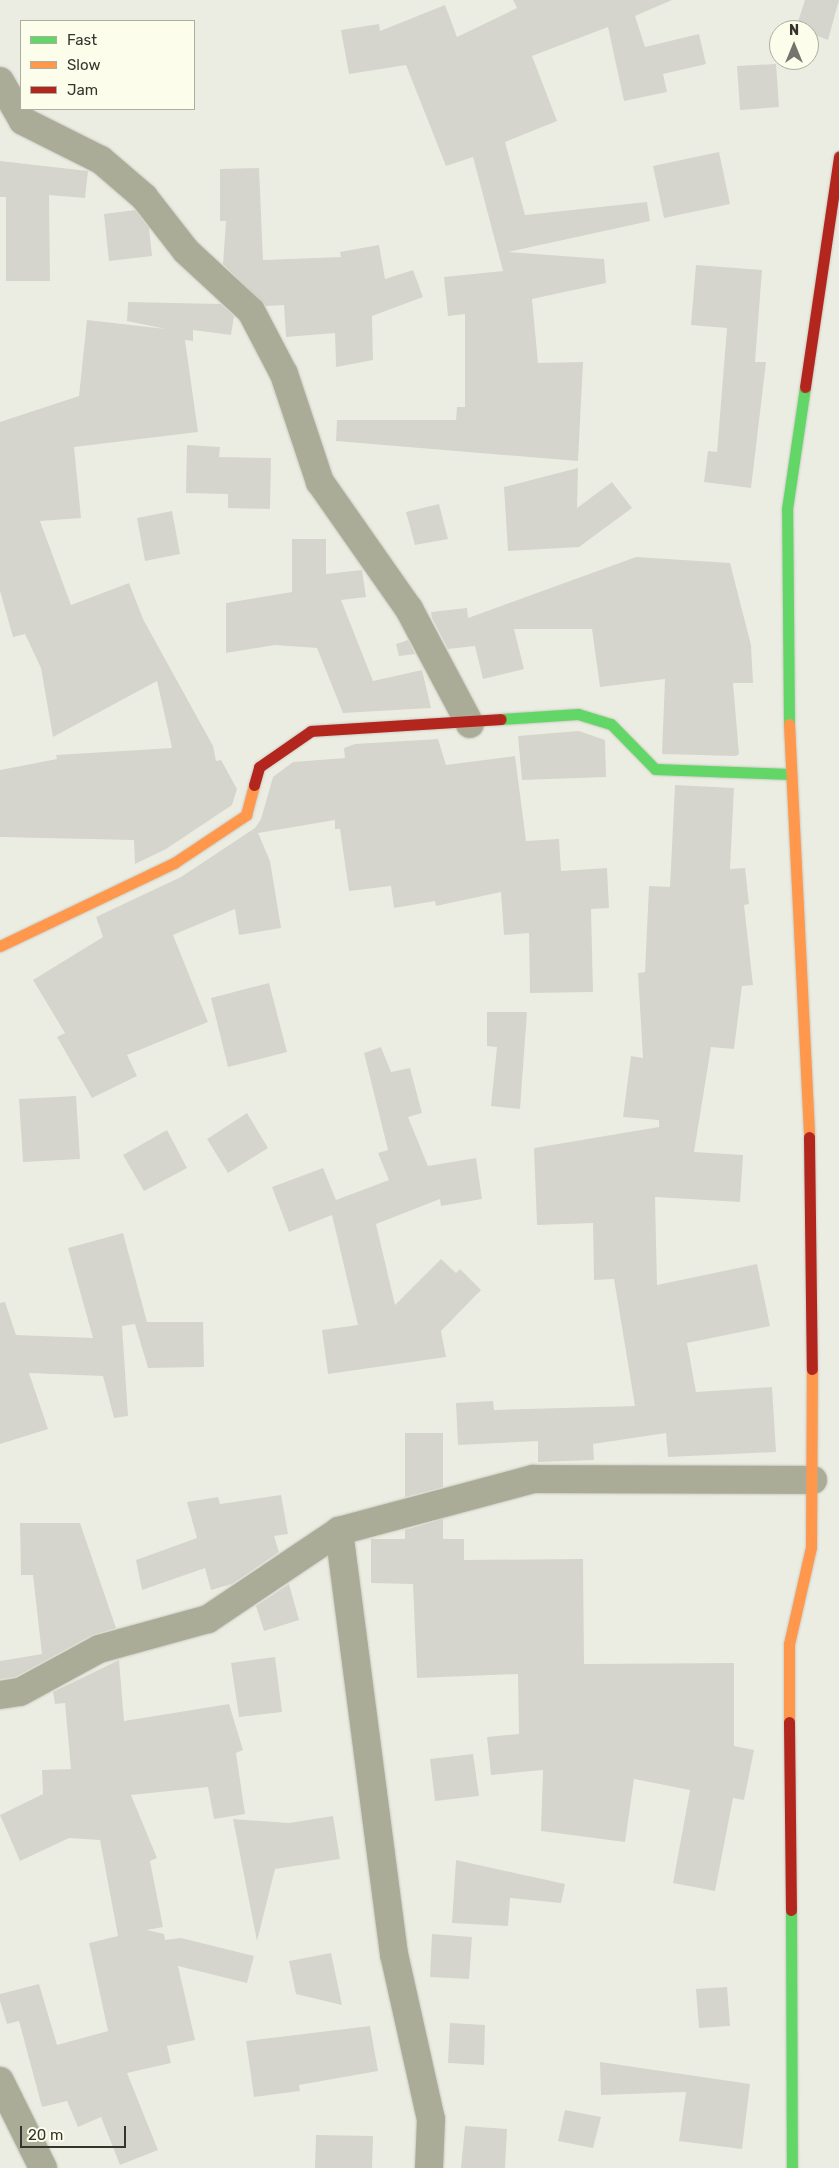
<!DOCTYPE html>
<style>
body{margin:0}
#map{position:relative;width:839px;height:2168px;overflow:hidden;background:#ecede2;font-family:Rubik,sans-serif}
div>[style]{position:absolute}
.building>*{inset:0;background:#d5d5cd}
.roads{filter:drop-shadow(0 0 1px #cacbc2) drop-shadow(0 0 1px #cacbc2)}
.street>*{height:28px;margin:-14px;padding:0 14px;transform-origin:14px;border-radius:14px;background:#abac98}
.fast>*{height:11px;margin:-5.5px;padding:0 5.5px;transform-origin:5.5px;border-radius:5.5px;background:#63d668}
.slow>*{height:11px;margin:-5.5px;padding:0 5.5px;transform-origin:5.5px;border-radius:5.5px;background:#ff974d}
.jam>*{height:11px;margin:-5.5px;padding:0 5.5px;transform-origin:5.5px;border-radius:5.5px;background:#b3261e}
span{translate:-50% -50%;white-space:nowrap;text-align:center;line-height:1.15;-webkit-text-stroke:5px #fcfeeb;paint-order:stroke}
.legend{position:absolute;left:20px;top:20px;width:175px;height:90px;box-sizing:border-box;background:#fcfeeb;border:1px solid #acae9f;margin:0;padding:6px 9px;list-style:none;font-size:15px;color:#35352e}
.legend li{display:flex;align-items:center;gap:10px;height:25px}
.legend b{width:25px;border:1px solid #acae9f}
.north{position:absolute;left:769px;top:20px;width:50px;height:50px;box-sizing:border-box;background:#fcfeeb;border:1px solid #acae9f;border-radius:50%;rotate:0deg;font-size:14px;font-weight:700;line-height:20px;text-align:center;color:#35352e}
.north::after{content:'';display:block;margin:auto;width:18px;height:22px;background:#75756d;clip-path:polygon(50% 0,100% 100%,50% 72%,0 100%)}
.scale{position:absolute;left:20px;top:2126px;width:106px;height:22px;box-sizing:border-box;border:2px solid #35352e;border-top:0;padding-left:6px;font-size:15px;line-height:18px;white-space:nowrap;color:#35352e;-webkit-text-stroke:4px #fcfeeb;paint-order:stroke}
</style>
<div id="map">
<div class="building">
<i style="clip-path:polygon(513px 0,672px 0,635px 16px,645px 47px,699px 34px,706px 64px,663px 74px,667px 92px,624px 101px,608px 27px,532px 56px,557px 121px,505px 142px,525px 215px,647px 202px,650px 221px,508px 252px,604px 259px,606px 283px,532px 299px,538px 363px,583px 362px,578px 461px,336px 441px,337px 420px,456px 420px,457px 407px,465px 407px,465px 314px,448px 316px,444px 277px,503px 271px,473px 157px,446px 166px,406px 65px,349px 74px,341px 30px,379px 24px,380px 31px,445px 5px,457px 37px,517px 8px)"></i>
<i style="clip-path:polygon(805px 0,839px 0,828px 40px,796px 28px)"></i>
<i style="clip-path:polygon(776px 64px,779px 107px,740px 110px,737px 66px)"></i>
<i style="clip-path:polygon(719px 152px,730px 204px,664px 218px,653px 166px)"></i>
<i style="clip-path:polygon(0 161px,88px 171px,85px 198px,49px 195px,50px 281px,6px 281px,6px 197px,0 197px)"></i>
<i style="clip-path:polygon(259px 168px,263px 260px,341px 257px,340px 252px,379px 245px,385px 279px,413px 270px,423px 297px,372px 316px,373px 360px,336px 367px,335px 333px,286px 337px,284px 305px,266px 306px,223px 264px,226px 221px,220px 221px,220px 169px)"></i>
<i style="clip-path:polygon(135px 210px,149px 228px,152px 256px,109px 261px,104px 214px)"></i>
<i style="clip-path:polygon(696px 265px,762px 270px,755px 362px,766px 362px,751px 488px,704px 482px,708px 451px,717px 452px,727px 328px,691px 325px)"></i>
<i style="clip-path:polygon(128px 302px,221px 304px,234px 316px,231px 335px,193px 330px,193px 341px,185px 340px,198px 432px,74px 447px,81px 518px,40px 521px,71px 605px,129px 583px,143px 619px,213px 746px,216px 761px,221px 760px,237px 789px,232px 805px,166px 849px,135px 864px,134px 840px,0 837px,0 770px,57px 759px,56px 755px,172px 748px,157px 681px,53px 737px,41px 668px,25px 634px,13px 637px,0 591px,0 422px,79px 396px,87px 320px,166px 329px,127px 321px)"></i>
<i style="clip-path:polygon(187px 445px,220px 447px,219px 457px,271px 458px,270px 509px,228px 508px,228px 494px,186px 493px)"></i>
<i style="clip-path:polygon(578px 468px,577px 508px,612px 482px,632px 508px,579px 547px,508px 551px,504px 487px)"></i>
<i style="clip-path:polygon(439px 504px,448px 539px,415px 545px,406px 512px)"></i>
<i style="clip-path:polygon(172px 511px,180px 554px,145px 561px,137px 518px)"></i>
<i style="clip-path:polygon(292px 539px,326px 539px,326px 574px,362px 570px,366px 597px,341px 600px,373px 681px,422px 670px,431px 708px,343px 713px,317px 648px,275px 645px,226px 653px,226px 603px,292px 592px)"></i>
<i style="clip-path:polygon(636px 557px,730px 563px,751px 645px,753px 683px,733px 683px,739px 754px,736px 756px,662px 754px,665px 679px,600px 687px,592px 629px,514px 629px,524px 669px,483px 679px,475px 646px,448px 649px,432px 618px,431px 612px,467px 608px,468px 618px)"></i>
<i style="clip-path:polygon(408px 640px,415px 654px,399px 656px,396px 644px)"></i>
<i style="clip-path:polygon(579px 731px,605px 740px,606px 777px,522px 780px,518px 736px)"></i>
<i style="clip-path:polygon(438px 739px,446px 765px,515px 756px,526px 841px,559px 839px,561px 871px,607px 868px,609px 908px,591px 909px,593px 992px,530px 993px,529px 933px,504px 935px,501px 892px,436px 906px,435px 901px,394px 908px,391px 886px,349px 891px,340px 829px,335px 829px,335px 820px,258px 833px,270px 861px,281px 928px,239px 935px,235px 909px,173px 935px,208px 1022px,127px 1055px,137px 1076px,92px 1098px,57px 1037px,65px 1033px,33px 980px,103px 937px,96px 917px,181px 877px,255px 828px,261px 819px,273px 777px,293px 762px,345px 758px,344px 748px,355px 744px)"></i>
<i style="clip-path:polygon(675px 785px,734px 788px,730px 869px,745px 868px,749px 904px,744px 905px,753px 985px,742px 986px,734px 1049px,711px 1047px,694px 1152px,743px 1155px,740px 1202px,655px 1197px,657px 1285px,757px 1264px,770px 1326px,687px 1343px,696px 1392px,772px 1387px,776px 1452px,668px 1457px,666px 1433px,593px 1444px,594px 1460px,538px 1462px,538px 1441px,458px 1445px,456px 1403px,493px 1401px,494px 1410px,635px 1406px,614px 1279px,594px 1280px,593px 1223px,537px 1225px,534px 1148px,659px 1127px,659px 1120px,623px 1117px,631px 1056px,643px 1058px,638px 973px,645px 972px,649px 886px,670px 887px)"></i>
<i style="clip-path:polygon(269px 983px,287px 1052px,228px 1067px,211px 998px)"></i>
<i style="clip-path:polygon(487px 1012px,527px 1012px,520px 1109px,491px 1106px,497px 1047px,487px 1046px)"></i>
<i style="clip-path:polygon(381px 1047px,391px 1072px,410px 1068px,422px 1113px,408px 1117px,428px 1166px,476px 1158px,482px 1199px,441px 1206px,440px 1199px,376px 1224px,395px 1305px,441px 1259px,456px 1273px,460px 1269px,481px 1290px,441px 1331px,446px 1357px,328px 1374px,322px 1330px,358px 1325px,332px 1215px,289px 1232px,272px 1187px,323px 1168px,336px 1200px,389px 1180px,378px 1153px,388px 1150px,364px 1053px)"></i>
<i style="clip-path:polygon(76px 1096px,80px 1159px,23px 1162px,19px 1099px)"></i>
<i style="clip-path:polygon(247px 1113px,268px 1148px,228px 1173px,207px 1139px)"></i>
<i style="clip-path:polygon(167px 1130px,187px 1168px,144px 1191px,123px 1155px)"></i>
<i style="clip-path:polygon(123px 1233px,147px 1322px,203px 1322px,204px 1367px,148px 1368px,135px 1324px,122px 1326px,128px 1416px,114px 1418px,103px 1376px,29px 1373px,48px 1429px,0 1444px,0 1303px,5px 1302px,16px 1335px,93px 1338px,68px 1248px)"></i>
<i style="clip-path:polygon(405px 1433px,443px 1433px,443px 1487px,405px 1497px)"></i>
<i style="clip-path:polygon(281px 1495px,288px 1534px,274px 1536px,279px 1552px,232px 1584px,211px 1590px,205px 1568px,142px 1590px,136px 1560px,197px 1538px,187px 1502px,218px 1497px,220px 1504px)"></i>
<i style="clip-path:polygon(443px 1519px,443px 1539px,464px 1539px,464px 1560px,583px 1559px,584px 1664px,734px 1663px,734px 1746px,754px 1750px,744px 1800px,733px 1798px,715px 1891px,673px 1883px,690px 1790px,634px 1779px,625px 1842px,541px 1831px,543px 1770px,491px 1775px,487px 1737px,519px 1734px,518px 1674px,417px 1678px,413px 1584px,371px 1583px,371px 1539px,405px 1539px,405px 1530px)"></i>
<i style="clip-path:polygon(20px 1523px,80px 1523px,116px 1628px,92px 1635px,15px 1677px,0 1679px,0 1661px,42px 1654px,33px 1575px,21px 1575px)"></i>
<i style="clip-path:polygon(289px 1584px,299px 1620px,264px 1631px,256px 1606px)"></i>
<i style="clip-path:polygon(275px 1657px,282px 1712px,239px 1717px,231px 1663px)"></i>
<i style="clip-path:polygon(119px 1660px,124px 1721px,229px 1704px,243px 1750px,236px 1753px,245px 1814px,214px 1819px,208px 1787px,131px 1795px,157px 1858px,150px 1861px,163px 1927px,147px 1930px,164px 1934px,165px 1940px,181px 1938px,254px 1956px,247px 1983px,178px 1966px,195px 2040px,167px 2046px,171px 2063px,127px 2073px,158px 2150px,120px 2165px,101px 2117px,78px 2127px,67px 2101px,42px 2107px,19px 2021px,7px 2024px,0 2001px,0 1994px,39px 1984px,57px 2045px,108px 2031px,89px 1943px,118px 1936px,100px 1840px,69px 1838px,20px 1861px,0 1815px,43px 1794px,42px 1770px,71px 1769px,65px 1703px,55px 1704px,53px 1692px)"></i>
<i style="clip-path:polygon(473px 1754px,479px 1796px,435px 1801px,430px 1759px)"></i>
<i style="clip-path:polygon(333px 1816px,340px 1859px,275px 1869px,257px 1941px,233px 1819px,289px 1823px)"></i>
<i style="clip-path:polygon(456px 1860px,565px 1884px,561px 1903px,510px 1898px,508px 1926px,452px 1923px)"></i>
<i style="clip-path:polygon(432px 1934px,472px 1937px,469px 1979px,430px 1977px)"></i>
<i style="clip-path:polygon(331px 1953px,342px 2005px,296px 1994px,289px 1961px)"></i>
<i style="clip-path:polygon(727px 1987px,730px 2026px,699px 2028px,696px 1989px)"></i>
<i style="clip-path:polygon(450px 2023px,485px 2025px,484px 2065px,448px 2063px)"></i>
<i style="clip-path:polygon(370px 2026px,378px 2071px,299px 2085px,300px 2091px,254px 2097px,246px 2041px)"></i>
<i style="clip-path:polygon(600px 2062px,750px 2084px,742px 2149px,679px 2141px,686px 2092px,601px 2095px)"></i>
<i style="clip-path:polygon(565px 2110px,601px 2117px,593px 2148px,558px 2141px)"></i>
<i style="clip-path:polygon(465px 2126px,507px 2129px,505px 2168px,461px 2168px)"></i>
<i style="clip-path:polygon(316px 2135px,373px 2136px,372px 2168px,315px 2168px)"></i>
</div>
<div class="roads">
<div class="street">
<i style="left:0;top:81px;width:46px;rotate:60.1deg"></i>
<i style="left:23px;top:121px;width:87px;rotate:26.6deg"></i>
<i style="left:101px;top:160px;width:57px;rotate:40.7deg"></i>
<i style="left:144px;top:197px;width:68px;rotate:52.1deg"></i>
<i style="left:186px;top:251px;width:88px;rotate:42.7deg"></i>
<i style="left:251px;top:311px;width:71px;rotate:62.4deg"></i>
<i style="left:284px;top:374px;width:114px;rotate:71.6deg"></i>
<i style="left:320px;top:482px;width:155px;rotate:55deg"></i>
<i style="left:409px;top:609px;width:130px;rotate:62.1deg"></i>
<i style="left:339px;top:1531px;width:427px;rotate:82.6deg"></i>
<i style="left:394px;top:1954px;width:169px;rotate:77.4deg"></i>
<i style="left:431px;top:2119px;width:49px;rotate:92.3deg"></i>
<i style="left:0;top:1695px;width:20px;rotate:-9deg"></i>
<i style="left:20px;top:1692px;width:90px;rotate:-28.6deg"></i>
<i style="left:99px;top:1649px;width:113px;rotate:-15.4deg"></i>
<i style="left:208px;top:1619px;width:158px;rotate:-33.9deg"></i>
<i style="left:339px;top:1531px;width:201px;rotate:-15deg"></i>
<i style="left:533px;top:1479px;width:280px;rotate:0.2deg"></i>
<i style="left:0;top:2081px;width:97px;rotate:63.7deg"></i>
</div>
<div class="fast">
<i style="left:501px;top:719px;width:77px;rotate:-3.7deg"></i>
<i style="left:578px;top:714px;width:34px;rotate:17deg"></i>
<i style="left:611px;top:724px;width:63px;rotate:45.6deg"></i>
<i style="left:655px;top:769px;width:135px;rotate:2.1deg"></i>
<i style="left:789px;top:724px;width:215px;rotate:-90.5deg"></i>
<i style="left:787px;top:509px;width:123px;rotate:-81.6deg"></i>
<i style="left:791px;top:1910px;width:258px;rotate:89.8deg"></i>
</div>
<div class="slow">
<i style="left:789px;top:724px;width:413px;rotate:87.2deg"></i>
<i style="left:0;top:946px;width:193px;rotate:-25.5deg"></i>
<i style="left:174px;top:863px;width:87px;rotate:-33.7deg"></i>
<i style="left:246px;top:815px;width:31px;rotate:-75deg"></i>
<i style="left:789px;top:1722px;width:78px;rotate:-90deg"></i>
<i style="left:789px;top:1644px;width:99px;rotate:-77.2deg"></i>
<i style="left:811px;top:1547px;width:178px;rotate:-89.7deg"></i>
</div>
<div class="jam">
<i style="left:805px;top:387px;width:233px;rotate:-81.6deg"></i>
<i style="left:254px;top:785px;width:19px;rotate:-74deg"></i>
<i style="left:259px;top:767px;width:63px;rotate:-34.7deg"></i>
<i style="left:311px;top:731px;width:190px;rotate:-3.6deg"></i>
<i style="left:809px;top:1137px;width:232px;rotate:89.3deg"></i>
<i style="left:789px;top:1722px;width:188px;rotate:89.4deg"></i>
</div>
</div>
<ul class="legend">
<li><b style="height:6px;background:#63d668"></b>Fast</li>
<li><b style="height:6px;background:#ff974d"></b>Slow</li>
<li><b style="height:6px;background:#b3261e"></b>Jam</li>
</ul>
<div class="north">N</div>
<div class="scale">20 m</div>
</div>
